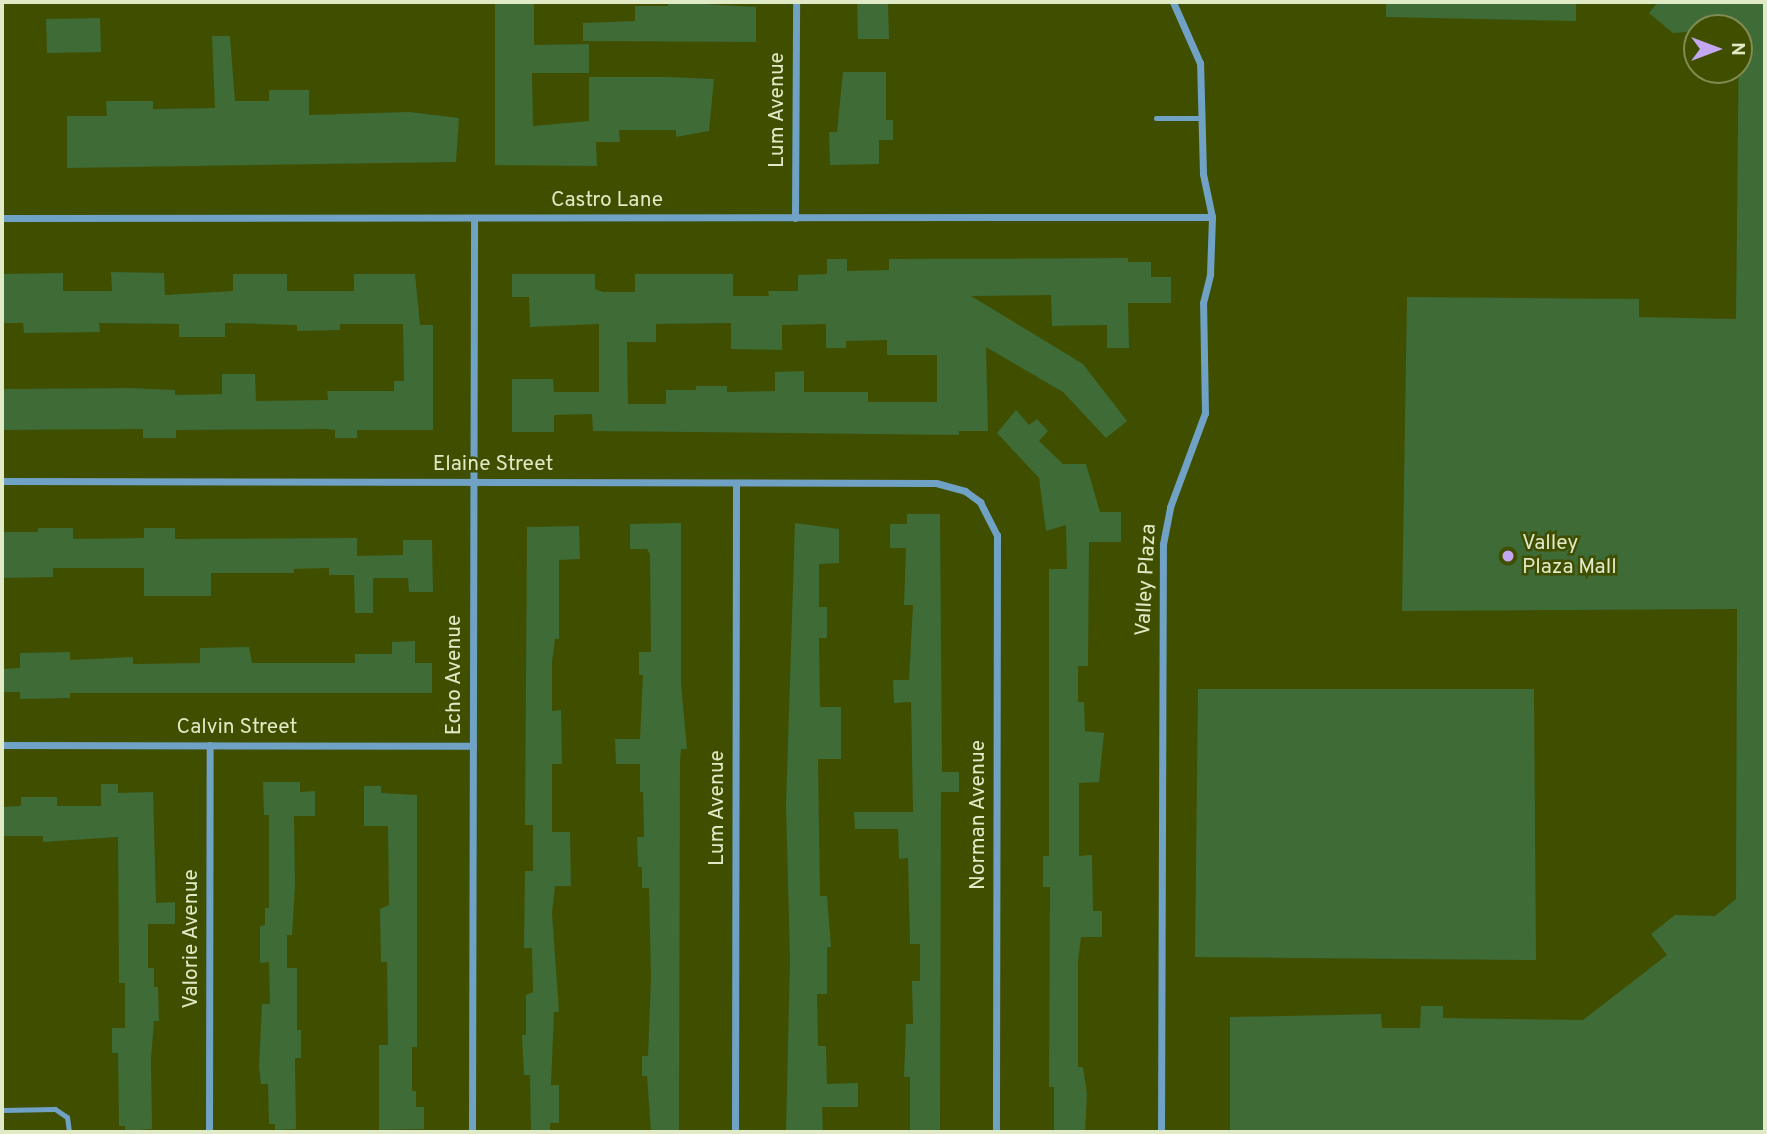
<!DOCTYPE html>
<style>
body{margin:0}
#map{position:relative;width:1767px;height:1134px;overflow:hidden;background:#404e00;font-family:Overpass,sans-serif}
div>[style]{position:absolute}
.building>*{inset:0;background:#3e6b36}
.service>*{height:5px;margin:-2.5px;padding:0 2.5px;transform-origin:2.5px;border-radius:2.5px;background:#70a2c6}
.minor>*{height:7px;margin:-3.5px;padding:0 3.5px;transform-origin:3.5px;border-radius:3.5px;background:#70a2c6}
.dots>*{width:19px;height:19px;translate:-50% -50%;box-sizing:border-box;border:4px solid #404e00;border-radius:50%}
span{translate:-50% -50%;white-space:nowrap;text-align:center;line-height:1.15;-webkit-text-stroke:5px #404e00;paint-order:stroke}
.street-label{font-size:21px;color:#e0eac7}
.poi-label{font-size:21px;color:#e0eac7}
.left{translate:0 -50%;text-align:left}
.frame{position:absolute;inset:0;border:4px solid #e0eac7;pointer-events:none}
.north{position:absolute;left:1683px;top:14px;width:70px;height:70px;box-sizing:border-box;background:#404e00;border:2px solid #808c50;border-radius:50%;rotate:90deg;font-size:19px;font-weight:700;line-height:28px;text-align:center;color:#e0eac7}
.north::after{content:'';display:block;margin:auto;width:24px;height:32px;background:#c3a7f2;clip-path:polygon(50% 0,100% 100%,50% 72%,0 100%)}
</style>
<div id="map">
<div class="building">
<i style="clip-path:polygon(495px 2px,534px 2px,534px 45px,589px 44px,589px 73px,532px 73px,533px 126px,589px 121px,589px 77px,668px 77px,714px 79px,709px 131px,676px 137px,676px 130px,619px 130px,620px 142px,596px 142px,597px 166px,495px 165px)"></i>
<i style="clip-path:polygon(668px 2px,756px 7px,756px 42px,583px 41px,583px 23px,635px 21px,635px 6px,668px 6px)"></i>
<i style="clip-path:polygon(857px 2px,888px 2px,889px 39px,858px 39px)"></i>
<i style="clip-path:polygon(1386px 2px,1576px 2px,1576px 21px,1386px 17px)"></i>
<i style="clip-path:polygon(1658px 2px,1765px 2px,1765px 1132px,1230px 1132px,1230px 1017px,1381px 1014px,1382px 1028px,1420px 1028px,1421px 1006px,1443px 1006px,1443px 1018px,1583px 1020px,1667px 955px,1651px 934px,1675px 915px,1715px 916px,1736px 899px,1737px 609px,1402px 611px,1407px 297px,1639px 299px,1639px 317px,1736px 319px,1739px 28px,1673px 33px,1649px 13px)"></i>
<i style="clip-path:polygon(100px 18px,101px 52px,47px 53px,46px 19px)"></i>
<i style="clip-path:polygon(212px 36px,230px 36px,235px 101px,269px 101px,269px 90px,309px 90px,309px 115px,409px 112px,459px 118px,456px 162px,67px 168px,67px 116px,107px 116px,106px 101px,153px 101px,153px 109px,215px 108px)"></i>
<i style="clip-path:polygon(843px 72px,886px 72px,886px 120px,893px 120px,893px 140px,879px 140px,879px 164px,830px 165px,829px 132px,837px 132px)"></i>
<i style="clip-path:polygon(evenodd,1128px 258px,1128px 262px,1151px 262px,1151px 277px,1171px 277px,1171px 303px,1128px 303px,1129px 348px,1107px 348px,1107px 325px,1052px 326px,1051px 295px,971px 296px,1083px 364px,1127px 421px,1106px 438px,1063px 392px,986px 347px,988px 431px,959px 431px,959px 435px,593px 431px,592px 414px,554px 415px,554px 432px,512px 432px,512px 379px,553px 379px,554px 392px,599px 392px,599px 324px,530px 327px,529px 297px,512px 297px,512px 274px,595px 274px,595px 289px,603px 292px,635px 292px,635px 274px,733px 274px,733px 296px,769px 296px,768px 291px,798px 291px,798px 275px,827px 274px,827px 259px,847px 259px,847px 271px,889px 270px,889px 259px,1128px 258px,731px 323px,731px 349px,782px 350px,782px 325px,826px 324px,826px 348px,846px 348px,846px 341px,887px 340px,887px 355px,937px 355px,937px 402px,868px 402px,868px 392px,804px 392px,804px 371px,775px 372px,775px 391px,727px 392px,727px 386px,696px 386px,696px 390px,666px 390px,666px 404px,628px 404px,627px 342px,656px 342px,656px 324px,731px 323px)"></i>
<i style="clip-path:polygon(111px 272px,164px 273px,165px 295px,233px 291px,233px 274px,287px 274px,287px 291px,354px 291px,354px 274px,415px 274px,420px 325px,433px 325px,433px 430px,357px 430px,357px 438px,335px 438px,335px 430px,326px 429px,176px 430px,176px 438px,143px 438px,143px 429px,2px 430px,2px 389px,130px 388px,175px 390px,175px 395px,222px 394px,222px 374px,255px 374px,256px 401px,328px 400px,327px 391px,394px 391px,394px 381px,404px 381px,403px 324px,340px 324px,340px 330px,297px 331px,297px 325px,225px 323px,225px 337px,179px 337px,179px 324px,99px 323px,100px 332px,24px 333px,23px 323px,2px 323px,2px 274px,63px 273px,63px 291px,112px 291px)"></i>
<i style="clip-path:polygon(1016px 410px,1029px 425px,1037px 419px,1048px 431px,1039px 441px,1063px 464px,1086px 464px,1100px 512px,1121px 512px,1121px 542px,1089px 542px,1088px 666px,1078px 666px,1078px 702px,1084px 702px,1085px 731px,1104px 733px,1099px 782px,1079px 783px,1079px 856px,1092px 855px,1093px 911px,1102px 911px,1102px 937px,1081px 937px,1078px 961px,1078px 1067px,1083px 1067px,1087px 1094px,1085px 1132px,1054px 1132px,1054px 1087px,1049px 1087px,1050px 887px,1043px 887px,1043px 856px,1049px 856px,1049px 569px,1067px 569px,1066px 525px,1046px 531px,1039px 478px,997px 433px)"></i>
<i style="clip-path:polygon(907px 514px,940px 514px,942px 772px,959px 772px,959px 792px,941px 792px,940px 1131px,910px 1132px,910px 1077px,904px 1077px,906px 1024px,913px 1024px,912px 981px,920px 981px,920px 944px,910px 944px,908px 858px,899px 859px,898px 829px,855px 829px,854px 812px,913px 812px,911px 702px,894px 703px,893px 680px,909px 680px,913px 605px,904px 605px,906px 548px,890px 548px,890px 524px,907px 524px)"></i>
<i style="clip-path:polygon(681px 523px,681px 683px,687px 749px,681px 749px,680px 762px,679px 1132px,651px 1132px,647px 1076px,642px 1076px,642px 1056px,648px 1056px,651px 976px,649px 888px,642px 888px,642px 867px,638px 867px,637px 837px,644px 837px,643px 792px,640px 792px,640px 764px,616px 764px,615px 739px,640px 739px,643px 675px,639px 675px,639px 652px,651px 652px,650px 554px,647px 549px,630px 549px,630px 524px)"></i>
<i style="clip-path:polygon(795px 523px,839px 529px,839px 563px,819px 564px,819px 607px,827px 607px,827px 638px,819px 638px,820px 707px,841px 707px,841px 759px,818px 759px,820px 896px,827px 896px,831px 947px,827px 947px,827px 994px,817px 994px,818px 1046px,826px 1046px,827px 1084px,858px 1083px,858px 1107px,822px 1107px,823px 1132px,786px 1132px,790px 960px,786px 805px)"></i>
<i style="clip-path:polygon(579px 526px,580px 559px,559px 560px,559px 639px,555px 639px,552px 662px,552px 711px,561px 710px,562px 764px,552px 764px,552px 832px,570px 832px,571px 886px,555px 886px,552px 913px,559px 1012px,554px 1012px,551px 1085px,559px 1085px,559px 1123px,550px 1123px,550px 1132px,531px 1132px,530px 1075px,524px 1075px,522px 1035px,526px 1035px,526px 995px,533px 992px,532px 948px,524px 948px,525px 871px,533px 871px,533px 825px,525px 825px,527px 527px)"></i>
<i style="clip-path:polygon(38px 528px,73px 528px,73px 539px,144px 538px,144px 528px,175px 528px,175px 539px,357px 538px,357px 556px,403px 555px,403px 540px,432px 540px,433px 592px,409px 592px,408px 578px,373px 578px,373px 613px,355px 613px,354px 575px,329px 575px,329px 568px,294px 569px,294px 573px,211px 573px,211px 596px,144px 596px,144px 568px,53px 568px,53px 577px,2px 578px,2px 532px,38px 532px)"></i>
<i style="clip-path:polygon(415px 641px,415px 663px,432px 663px,432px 693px,70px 693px,70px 698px,20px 699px,20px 692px,2px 692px,2px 669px,20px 668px,20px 653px,70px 652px,70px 660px,133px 657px,133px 664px,200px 663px,200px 648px,249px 647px,252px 663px,355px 663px,355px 654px,392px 654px,392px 642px)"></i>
<i style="clip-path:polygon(1198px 689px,1534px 689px,1536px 960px,1195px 957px)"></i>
<i style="clip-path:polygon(263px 782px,300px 782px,300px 792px,315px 791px,315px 816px,294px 816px,295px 887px,292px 935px,287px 935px,287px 968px,297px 968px,297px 1030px,301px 1030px,301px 1058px,295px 1058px,296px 1129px,275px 1130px,275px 1124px,269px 1124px,268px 1084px,261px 1084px,259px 1067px,262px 1004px,270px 1004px,269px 962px,260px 963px,260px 926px,265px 925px,265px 908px,269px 908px,269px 815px,264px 815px)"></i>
<i style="clip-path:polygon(101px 784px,118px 784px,118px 793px,153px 792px,156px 903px,175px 902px,175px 924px,148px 924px,148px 968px,154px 968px,154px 987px,158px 987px,159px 1021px,154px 1021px,151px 1059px,152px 1129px,125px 1131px,125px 1126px,119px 1126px,118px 1053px,112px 1053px,112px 1028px,125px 1028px,125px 983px,119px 983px,118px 837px,43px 842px,43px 836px,2px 836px,2px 807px,21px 806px,21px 797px,57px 797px,57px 806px,101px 806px)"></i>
<i style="clip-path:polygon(364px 786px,381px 786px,381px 793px,417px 795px,417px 1047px,412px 1047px,412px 1091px,416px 1091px,416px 1107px,424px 1107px,424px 1129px,379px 1130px,379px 1045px,388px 1045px,387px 962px,381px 962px,380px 909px,389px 905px,388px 826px,364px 826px)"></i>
</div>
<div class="service">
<i style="left:1156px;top:118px;width:46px"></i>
<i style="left:2px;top:1110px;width:53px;rotate:-1.1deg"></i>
<i style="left:55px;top:1109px;width:14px;rotate:34deg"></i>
<i style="left:67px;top:1117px;width:15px;rotate:82deg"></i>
</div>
<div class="minor">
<i style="left:2px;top:218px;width:1210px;rotate:-0.05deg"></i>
<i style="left:795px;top:218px;width:216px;rotate:-89.7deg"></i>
<i style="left:2px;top:481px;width:934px;rotate:0.12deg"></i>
<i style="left:936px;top:483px;width:30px;rotate:15deg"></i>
<i style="left:965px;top:491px;width:19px;rotate:36deg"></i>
<i style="left:980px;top:502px;width:37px;rotate:63deg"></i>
<i style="left:997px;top:535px;width:597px;rotate:90.1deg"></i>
<i style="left:2px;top:745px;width:471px;rotate:0.1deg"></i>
<i style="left:209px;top:1132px;width:387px;rotate:-89.9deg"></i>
<i style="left:472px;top:1132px;width:914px;rotate:-89.87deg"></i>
<i style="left:735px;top:1132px;width:649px;rotate:-89.91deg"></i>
<i style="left:1161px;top:1132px;width:588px;rotate:-89.81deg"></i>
<i style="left:1163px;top:544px;width:38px;rotate:-79deg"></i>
<i style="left:1170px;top:507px;width:100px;rotate:-69.6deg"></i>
<i style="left:1205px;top:413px;width:110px;rotate:-91deg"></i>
<i style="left:1203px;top:303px;width:30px;rotate:-76deg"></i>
<i style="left:1210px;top:274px;width:57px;rotate:-88deg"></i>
<i style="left:1212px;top:217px;width:44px;rotate:-101.8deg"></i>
<i style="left:1203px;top:174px;width:111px;rotate:-91.5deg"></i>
<i style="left:1200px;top:63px;width:67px;rotate:-113.9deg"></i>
</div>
<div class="dots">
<i style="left:1508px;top:556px;background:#c3a7f2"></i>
</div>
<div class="street-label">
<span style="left:778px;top:110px;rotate:-90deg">Lum Avenue</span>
<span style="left:607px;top:201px">Castro Lane</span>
<span style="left:493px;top:465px">Elaine Street</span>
<span style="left:1147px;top:580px;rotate:-87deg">Valley Plaza</span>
<span style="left:455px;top:675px;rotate:-90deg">Echo Avenue</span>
<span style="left:237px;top:728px">Calvin Street</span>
<span style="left:718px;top:808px;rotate:-90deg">Lum Avenue</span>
<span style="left:979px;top:815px;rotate:-90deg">Norman Avenue</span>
<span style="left:192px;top:939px;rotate:-90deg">Valorie Avenue</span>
</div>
<div class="poi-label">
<span class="left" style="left:1522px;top:556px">Valley<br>Plaza Mall</span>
</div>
<div class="frame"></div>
<div class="north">N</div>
</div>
